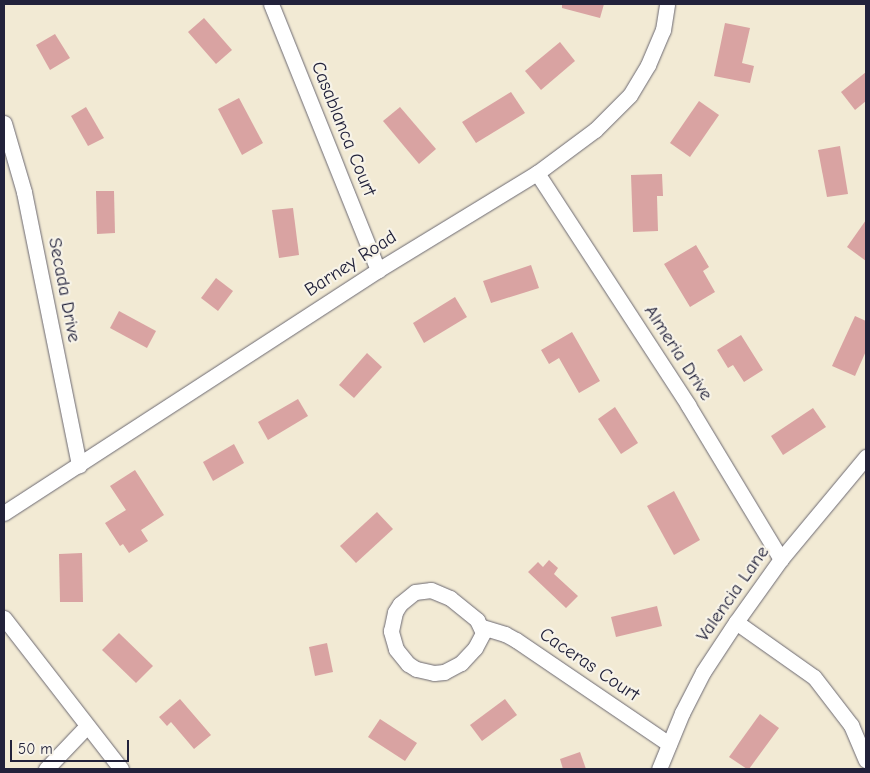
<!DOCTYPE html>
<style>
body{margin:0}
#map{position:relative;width:870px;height:773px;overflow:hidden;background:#f2ead4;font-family:"Comic Neue",sans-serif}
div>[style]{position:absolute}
.building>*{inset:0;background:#d9a3a2}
.roads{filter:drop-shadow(0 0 1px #6b6871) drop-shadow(0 0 1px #6b6871)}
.street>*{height:15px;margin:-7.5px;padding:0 7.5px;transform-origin:7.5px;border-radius:7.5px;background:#fff}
span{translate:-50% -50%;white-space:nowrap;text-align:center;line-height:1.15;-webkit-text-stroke:4.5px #f7f3e8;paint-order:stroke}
.street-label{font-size:19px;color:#22223b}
.frame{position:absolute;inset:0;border:5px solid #22223b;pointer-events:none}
.scale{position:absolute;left:10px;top:740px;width:119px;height:22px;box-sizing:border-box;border:2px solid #22223b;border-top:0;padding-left:6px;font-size:15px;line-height:18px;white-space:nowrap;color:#22223b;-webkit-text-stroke:4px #f7f3e8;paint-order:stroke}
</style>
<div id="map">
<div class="building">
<i style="clip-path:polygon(562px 4px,604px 4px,600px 18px,562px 8px)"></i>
<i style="clip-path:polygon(204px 18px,232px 50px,216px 64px,188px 32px)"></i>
<i style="clip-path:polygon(725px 23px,750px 28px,742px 63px,754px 66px,750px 83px,714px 76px)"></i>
<i style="clip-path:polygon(55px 34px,70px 58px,50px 70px,36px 45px)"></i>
<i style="clip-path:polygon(560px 42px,575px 61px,541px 90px,525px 71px)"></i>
<i style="clip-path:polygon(866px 72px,866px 101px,855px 110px,841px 92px)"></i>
<i style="clip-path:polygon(511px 92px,525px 113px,476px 143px,462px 122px)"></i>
<i style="clip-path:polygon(239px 98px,263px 143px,242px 155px,218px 109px)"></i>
<i style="clip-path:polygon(699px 101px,719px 115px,690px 157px,670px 143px)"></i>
<i style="clip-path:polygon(86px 107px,104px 138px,88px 146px,71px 116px)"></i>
<i style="clip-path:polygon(400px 107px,436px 149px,419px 164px,383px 121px)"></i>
<i style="clip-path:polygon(840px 146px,848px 194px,827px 197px,818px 150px)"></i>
<i style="clip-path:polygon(662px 174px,663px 196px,657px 196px,658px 231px,633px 232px,631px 175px)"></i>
<i style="clip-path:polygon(96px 191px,114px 191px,115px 233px,97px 234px)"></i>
<i style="clip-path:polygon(293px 208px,299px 255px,279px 258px,272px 210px)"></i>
<i style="clip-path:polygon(866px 220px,866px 261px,847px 247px)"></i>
<i style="clip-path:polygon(696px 245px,709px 267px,703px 271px,715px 292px,690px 307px,664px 264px)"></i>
<i style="clip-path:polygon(531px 265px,539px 288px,491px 303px,483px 281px)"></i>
<i style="clip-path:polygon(216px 278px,233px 291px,218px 311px,201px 298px)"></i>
<i style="clip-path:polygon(455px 297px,467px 317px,424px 343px,413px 323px)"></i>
<i style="clip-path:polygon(119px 311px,156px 331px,147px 348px,110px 328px)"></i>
<i style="clip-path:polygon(855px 316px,866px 321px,866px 351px,855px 376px,832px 366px)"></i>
<i style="clip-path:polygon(572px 332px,600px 381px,579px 393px,559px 358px,549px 364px,541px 350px)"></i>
<i style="clip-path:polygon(741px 335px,763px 370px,744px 382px,733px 365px,728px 368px,717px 350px)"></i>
<i style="clip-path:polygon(367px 353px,382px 367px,354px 398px,339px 385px)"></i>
<i style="clip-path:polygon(298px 399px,308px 416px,268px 440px,258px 422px)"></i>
<i style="clip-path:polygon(615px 407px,638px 443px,621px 454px,598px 419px)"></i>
<i style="clip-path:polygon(813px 408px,826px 427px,783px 455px,771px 436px)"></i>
<i style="clip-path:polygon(234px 444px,244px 463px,213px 481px,203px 462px)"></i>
<i style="clip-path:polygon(135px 470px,164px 515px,141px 530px,148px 541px,129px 553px,123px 544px,120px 546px,105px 523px,126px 510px,110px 486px)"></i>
<i style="clip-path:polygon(674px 491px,700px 540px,674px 555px,647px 506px)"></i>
<i style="clip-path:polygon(377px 512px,393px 529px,356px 563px,340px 546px)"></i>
<i style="clip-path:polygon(82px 553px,83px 602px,60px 602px,59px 554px)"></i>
<i style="clip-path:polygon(549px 560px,558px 568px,554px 574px,578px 596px,566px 608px,528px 572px,538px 562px,543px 567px)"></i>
<i style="clip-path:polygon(657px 606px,662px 626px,616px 637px,611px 617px)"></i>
<i style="clip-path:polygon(119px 633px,153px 666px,136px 683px,102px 650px)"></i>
<i style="clip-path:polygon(327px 643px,333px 672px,315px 676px,309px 647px)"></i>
<i style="clip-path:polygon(180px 699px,211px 735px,194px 749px,171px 722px,167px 726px,159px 717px)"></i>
<i style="clip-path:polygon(505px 699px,517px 715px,482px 741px,470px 725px)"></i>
<i style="clip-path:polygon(760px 714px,779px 728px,749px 769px,747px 769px,729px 757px)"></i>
<i style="clip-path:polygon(380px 719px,417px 743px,405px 761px,368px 737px)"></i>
<i style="clip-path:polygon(580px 752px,586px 769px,563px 769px,560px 759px)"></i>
</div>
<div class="roads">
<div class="street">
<i style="left:271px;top:4px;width:287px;rotate:68.1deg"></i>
<i style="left:4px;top:123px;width:72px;rotate:73.8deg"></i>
<i style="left:24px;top:192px;width:279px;rotate:78.6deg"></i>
<i style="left:537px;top:173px;width:277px;rotate:56.9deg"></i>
<i style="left:688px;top:405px;width:180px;rotate:58.9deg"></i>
<i style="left:4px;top:513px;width:446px;rotate:-33deg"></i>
<i style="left:378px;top:270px;width:186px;rotate:-31.4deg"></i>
<i style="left:537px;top:173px;width:72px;rotate:-36.6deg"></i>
<i style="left:595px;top:130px;width:49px;rotate:-45deg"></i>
<i style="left:630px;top:95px;width:35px;rotate:-59deg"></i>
<i style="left:648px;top:65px;width:38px;rotate:-67deg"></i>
<i style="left:663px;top:30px;width:26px;rotate:-81deg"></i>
<i style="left:431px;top:590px;width:21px;rotate:23deg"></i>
<i style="left:450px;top:598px;width:35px;rotate:39deg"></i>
<i style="left:477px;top:620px;width:14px;rotate:65deg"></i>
<i style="left:483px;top:633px;width:17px;rotate:118deg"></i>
<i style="left:475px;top:648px;width:21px;rotate:133deg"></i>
<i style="left:461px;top:663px;width:19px;rotate:152deg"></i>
<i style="left:444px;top:672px;width:10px;rotate:174deg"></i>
<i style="left:434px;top:673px;width:18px;rotate:-167deg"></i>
<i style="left:416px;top:669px;width:9px;rotate:-148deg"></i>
<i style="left:408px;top:664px;width:19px;rotate:-129deg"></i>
<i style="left:396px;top:649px;width:19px;rotate:-106deg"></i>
<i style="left:391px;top:631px;width:19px;rotate:-78deg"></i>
<i style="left:395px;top:612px;width:9px;rotate:-58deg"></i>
<i style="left:400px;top:604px;width:19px;rotate:-39deg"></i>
<i style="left:415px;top:592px;width:16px;rotate:-7deg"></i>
<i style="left:4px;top:618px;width:191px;rotate:52.2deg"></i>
<i style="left:736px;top:622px;width:95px;rotate:35.2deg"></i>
<i style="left:814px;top:677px;width:61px;rotate:52.4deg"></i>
<i style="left:851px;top:725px;width:38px;rotate:67deg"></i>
<i style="left:482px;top:627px;width:24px;rotate:17deg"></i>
<i style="left:505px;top:634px;width:13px;rotate:29deg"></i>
<i style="left:516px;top:640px;width:185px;rotate:34.2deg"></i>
<i style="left:46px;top:769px;width:59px;rotate:-46.4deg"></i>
<i style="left:659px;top:769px;width:61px;rotate:-67.7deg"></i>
<i style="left:682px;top:713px;width:46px;rotate:-62.9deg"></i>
<i style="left:703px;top:672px;width:60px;rotate:-56.6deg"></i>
<i style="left:736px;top:622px;width:77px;rotate:-54.5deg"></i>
<i style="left:781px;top:559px;width:133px;rotate:-50.2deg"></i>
</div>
</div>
<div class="street-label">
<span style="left:343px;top:129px;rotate:68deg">Casablanca Court</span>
<span style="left:351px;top:264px;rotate:-33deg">Barney Road</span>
<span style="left:64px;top:290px;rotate:79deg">Secada Drive</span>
<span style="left:678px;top:353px;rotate:57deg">Almeria Drive</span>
<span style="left:733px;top:594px;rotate:-55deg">Valencia Lane</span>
<span style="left:589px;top:665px;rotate:34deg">Caceras Court</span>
</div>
<div class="frame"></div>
<div class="scale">50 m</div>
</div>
